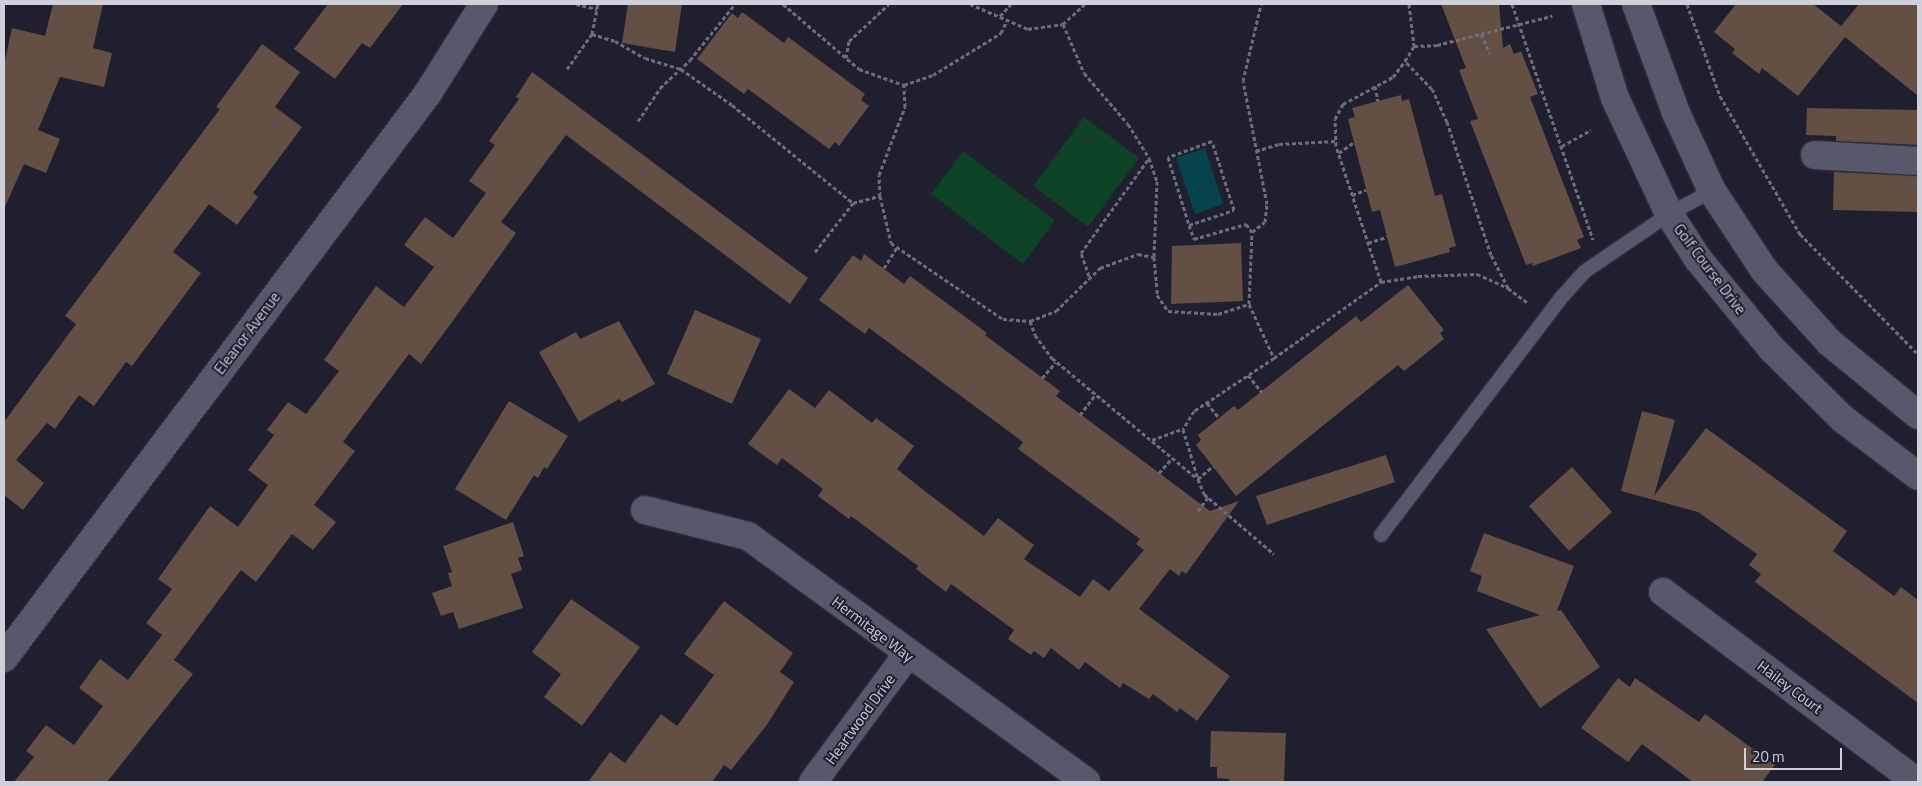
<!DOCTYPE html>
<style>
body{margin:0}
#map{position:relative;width:1922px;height:786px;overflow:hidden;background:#1f1f30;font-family:"Titillium Web",sans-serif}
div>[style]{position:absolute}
.green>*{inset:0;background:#0e4225}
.water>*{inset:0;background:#06434d}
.building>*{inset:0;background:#644f45}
.path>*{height:3px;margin-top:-1.5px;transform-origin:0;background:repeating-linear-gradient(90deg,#6d6d7c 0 4px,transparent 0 6.5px)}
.roads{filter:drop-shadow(0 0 1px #3a3846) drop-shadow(0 0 1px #3a3846)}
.service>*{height:14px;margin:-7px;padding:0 7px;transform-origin:7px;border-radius:7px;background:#58586c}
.minor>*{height:28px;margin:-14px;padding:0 14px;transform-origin:14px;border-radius:14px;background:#58586c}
.tertiary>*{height:28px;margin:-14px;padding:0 14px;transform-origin:14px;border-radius:14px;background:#58586c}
span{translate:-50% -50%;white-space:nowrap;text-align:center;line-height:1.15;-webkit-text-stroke:4px #1f1f30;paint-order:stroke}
.street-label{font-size:15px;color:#d0d0db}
.frame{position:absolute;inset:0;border:5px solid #d0d0db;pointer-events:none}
.scale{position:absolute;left:1744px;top:748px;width:98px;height:22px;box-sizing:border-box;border:2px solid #d0d0db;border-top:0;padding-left:6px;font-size:15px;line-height:18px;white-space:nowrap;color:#d0d0db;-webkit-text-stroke:4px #1f1f30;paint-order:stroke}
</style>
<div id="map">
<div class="green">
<i style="clip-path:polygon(1084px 117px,1139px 158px,1088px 227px,1033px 186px)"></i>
<i style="clip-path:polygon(963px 151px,1055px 220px,1023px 264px,931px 194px)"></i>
</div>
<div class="water">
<i style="clip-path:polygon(1205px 148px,1223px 204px,1195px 214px,1176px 158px)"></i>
</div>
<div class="building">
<i style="clip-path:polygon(53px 4px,103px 4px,93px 48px,112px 53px,104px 87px,60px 77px,38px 130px,60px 139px,46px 173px,24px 164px,4px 209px,4px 65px,12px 28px,45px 36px)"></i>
<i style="clip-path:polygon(328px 4px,403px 4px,370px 48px,362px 43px,335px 79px,294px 49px)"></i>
<i style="clip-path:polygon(628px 4px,682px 4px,675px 52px,622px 43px)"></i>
<i style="clip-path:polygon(1441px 4px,1499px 4px,1503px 48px,1510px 44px,1514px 54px,1521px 51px,1538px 94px,1530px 97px,1584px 237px,1577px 240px,1581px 248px,1533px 266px,1532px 263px,1526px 265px,1470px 121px,1478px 119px,1459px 70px,1466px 68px)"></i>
<i style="clip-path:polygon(1736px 4px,1813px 4px,1841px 26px,1859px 4px,1918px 4px,1918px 96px,1845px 37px,1798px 96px,1762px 68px,1759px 74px,1732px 53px,1735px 49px,1714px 32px)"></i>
<i style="clip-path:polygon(742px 12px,784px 43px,788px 37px,865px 94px,861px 100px,869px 106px,839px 146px,835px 142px,829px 149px,748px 89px,744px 94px,697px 59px,732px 13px,738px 18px)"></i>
<i style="clip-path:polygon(262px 44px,300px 72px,275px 107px,302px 127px,253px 193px,258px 197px,237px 225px,209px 204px,173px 252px,201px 273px,132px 366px,126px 362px,94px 406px,79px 395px,55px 429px,47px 423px,16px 460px,44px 483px,23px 510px,4px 495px,4px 422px,76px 324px,65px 316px,220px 109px,216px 107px)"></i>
<i style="clip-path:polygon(532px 72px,808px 278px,790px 304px,566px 135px,501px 222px,516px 233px,463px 307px,421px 364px,409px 354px,343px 442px,355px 451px,314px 505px,336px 522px,313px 550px,292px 534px,256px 582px,241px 570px,174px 660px,193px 674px,107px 782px,14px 782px,34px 757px,26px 751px,46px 725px,74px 745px,103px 706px,79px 688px,100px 659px,128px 680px,162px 635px,146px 623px,172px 589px,158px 579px,210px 506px,238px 527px,268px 485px,248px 470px,274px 435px,267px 430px,288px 402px,306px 414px,339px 371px,324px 360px,376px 286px,404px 307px,434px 267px,404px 245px,425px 217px,453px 238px,486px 193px,469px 181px,495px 145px,489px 141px,519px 99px,516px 97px)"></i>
<i style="clip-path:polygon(1401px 95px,1402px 101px,1409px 99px,1435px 196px,1442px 194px,1456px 246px,1449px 248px,1450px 252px,1395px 267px,1380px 210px,1372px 212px,1348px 119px,1355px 117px,1352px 108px)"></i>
<i style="clip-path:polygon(1807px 108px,1918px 110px,1918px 145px,1836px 141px,1836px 136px,1806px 135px)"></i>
<i style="clip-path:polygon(1834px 172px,1918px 176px,1918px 212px,1833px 210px)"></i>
<i style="clip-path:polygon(1241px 243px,1243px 301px,1171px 304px,1172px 246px)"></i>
<i style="clip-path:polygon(864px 254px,904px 284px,910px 276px,987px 333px,985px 335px,1060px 391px,1056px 396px,1210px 511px,1239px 501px,1186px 574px,1182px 571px,1179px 576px,1170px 569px,1139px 609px,1230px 676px,1197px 721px,1180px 708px,1177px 712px,1153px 694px,1149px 699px,1123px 683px,1120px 688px,1085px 662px,1079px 670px,1051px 648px,1044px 658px,1034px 651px,1031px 655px,1008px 639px,1014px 630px,951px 584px,946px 592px,916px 569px,918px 566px,851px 516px,849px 519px,818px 496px,823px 489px,782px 458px,777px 465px,748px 444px,789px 389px,815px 408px,829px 390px,872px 423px,876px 418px,914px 446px,897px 469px,926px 492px,984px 536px,998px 518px,1034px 545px,1024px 559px,1080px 597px,1093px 579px,1109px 591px,1144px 550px,1136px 544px,1140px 539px,1018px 449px,1023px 442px,869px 328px,865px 334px,819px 300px,853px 255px,861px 261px)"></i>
<i style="clip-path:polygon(1408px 285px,1444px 330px,1440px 333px,1444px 339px,1404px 371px,1398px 365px,1236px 496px,1196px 445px,1201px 440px,1198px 435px,1234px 406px,1238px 410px,1356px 316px,1361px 322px)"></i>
<i style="clip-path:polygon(695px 310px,761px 339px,732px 404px,667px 374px)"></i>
<i style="clip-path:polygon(619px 321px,655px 384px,622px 402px,619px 399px,579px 422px,539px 352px,576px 332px,580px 339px)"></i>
<i style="clip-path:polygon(509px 401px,568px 436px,547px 469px,544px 467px,538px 478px,534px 475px,506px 520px,455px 489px)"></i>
<i style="clip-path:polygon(1642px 411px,1675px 420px,1654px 496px,1706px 428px,1847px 531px,1833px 551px,1894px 596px,1901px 587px,1918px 600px,1918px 703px,1755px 582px,1761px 574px,1749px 565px,1757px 554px,1698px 512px,1621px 491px)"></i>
<i style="clip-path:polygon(1386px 455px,1395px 482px,1267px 525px,1256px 496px)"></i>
<i style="clip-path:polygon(1572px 467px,1612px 512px,1569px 551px,1529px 506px)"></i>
<i style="clip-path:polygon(513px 522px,524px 556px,518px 558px,522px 570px,511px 574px,523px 608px,459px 629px,453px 612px,441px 616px,432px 593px,452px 586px,448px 573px,452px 572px,443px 546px)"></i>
<i style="clip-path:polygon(1484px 533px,1574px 566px,1557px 611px,1561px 610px,1600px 667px,1540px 708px,1486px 629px,1540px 615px,1477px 591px,1482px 576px,1470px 571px)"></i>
<i style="clip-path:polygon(571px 599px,640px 647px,582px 726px,544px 697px,561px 674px,532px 652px)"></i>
<i style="clip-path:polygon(724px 601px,793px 653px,780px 672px,794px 682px,766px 726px,731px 770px,724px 765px,712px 782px,588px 782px,610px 752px,625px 763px,661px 714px,677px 726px,714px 675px,684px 654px)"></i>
<i style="clip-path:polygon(1618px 678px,1630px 687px,1635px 678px,1699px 722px,1705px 714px,1775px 765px,1762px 782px,1693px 782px,1642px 744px,1628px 762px,1581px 728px)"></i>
<i style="clip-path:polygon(1211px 731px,1286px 733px,1284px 782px,1229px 782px,1229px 779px,1217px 778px,1217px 767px,1210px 767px)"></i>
</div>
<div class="path">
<i style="left:576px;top:4px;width:22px;rotate:13deg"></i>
<i style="left:783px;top:4px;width:100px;rotate:40.5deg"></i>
<i style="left:859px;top:69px;width:48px;rotate:19.6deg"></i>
<i style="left:970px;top:4px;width:63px;rotate:23.3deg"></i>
<i style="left:1028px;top:29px;width:35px;rotate:-8deg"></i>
<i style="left:1085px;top:4px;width:30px;rotate:138deg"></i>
<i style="left:1063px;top:24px;width:53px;rotate:66.8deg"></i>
<i style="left:1084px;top:73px;width:67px;rotate:49.2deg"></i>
<i style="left:1128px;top:124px;width:40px;rotate:58deg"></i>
<i style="left:1149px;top:158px;width:24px;rotate:71deg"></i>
<i style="left:1157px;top:181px;width:76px;rotate:92.3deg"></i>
<i style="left:1409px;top:4px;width:42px;rotate:83.2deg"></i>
<i style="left:1512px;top:4px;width:249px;rotate:71deg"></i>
<i style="left:1687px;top:4px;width:98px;rotate:70.3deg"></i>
<i style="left:1720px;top:96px;width:160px;rotate:59.9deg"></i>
<i style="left:1800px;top:234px;width:168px;rotate:45.5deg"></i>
<i style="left:1000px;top:16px;width:16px;rotate:-47deg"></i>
<i style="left:592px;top:34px;width:24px;rotate:17deg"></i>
<i style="left:615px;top:41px;width:34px;rotate:30deg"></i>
<i style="left:645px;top:58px;width:38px;rotate:17deg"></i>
<i style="left:681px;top:69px;width:62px;rotate:35.2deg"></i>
<i style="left:732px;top:105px;width:156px;rotate:39deg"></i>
<i style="left:1481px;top:34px;width:21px;rotate:65deg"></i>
<i style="left:846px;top:58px;width:17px;rotate:-80deg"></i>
<i style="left:849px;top:41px;width:54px;rotate:-42.8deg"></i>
<i style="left:567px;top:69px;width:43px;rotate:-54.5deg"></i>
<i style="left:592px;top:34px;width:31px;rotate:-79deg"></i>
<i style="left:1375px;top:86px;width:15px;rotate:79deg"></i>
<i style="left:638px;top:121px;width:40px;rotate:-56deg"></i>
<i style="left:660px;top:88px;width:41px;rotate:-43deg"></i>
<i style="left:690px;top:60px;width:72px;rotate:-51.2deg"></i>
<i style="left:1562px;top:146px;width:33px;rotate:-29deg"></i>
<i style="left:1256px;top:151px;width:24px;rotate:-17deg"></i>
<i style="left:1279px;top:144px;width:57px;rotate:-3deg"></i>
<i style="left:1339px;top:153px;width:19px;rotate:-36deg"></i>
<i style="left:1352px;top:195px;width:15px;rotate:-20deg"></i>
<i style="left:880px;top:196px;width:21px;rotate:-93deg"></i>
<i style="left:879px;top:175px;width:73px;rotate:-69.1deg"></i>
<i style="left:905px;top:107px;width:22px;rotate:-93deg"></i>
<i style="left:904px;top:85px;width:31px;rotate:-19deg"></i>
<i style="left:933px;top:75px;width:80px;rotate:-31.7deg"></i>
<i style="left:1001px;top:33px;width:14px;rotate:-65deg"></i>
<i style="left:1189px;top:225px;width:47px;rotate:-18.4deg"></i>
<i style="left:1234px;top:210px;width:72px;rotate:-107.7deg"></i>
<i style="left:1212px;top:141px;width:47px;rotate:160deg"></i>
<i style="left:1168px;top:157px;width:71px;rotate:72.8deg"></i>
<i style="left:1189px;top:225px;width:15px;rotate:70deg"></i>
<i style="left:1194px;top:239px;width:54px;rotate:-16.1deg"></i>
<i style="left:1246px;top:224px;width:10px;rotate:53deg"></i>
<i style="left:1368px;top:243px;width:20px;rotate:-18deg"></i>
<i style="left:815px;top:252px;width:62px;rotate:-52.2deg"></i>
<i style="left:853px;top:203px;width:28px;rotate:-15deg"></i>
<i style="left:880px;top:196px;width:48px;rotate:76.8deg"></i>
<i style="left:891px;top:243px;width:135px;rotate:34.2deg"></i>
<i style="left:1003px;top:319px;width:27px;rotate:4deg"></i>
<i style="left:1030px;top:321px;width:15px;rotate:70deg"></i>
<i style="left:1035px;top:335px;width:29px;rotate:54deg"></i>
<i style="left:1052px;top:358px;width:190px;rotate:39.7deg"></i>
<i style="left:1198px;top:479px;width:16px;rotate:68deg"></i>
<i style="left:1204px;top:494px;width:92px;rotate:40.6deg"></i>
<i style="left:884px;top:268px;width:25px;rotate:-58deg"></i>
<i style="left:1089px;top:276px;width:24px;rotate:-109deg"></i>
<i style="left:1081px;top:253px;width:117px;rotate:-54.4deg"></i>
<i style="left:1381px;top:282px;width:143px;rotate:-108.3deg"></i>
<i style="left:1336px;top:146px;width:27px;rotate:-92deg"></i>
<i style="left:1335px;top:119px;width:17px;rotate:-62deg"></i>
<i style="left:1343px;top:104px;width:57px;rotate:-28.4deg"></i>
<i style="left:1393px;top:77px;width:20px;rotate:-53deg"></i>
<i style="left:1508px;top:288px;width:37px;rotate:-117deg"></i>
<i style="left:1491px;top:255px;width:140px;rotate:-108.3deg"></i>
<i style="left:1447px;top:122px;width:36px;rotate:-114deg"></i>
<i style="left:1432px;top:89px;width:39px;rotate:-134deg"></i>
<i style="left:1405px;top:61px;width:17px;rotate:-59deg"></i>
<i style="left:1414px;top:46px;width:23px;rotate:-2deg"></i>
<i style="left:1437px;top:45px;width:119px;rotate:-14.2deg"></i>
<i style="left:1249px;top:304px;width:72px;rotate:-87.6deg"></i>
<i style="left:1252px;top:232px;width:16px;rotate:-38deg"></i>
<i style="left:1265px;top:222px;width:18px;rotate:-84deg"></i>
<i style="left:1267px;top:204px;width:125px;rotate:-101deg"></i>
<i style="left:1243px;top:81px;width:79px;rotate:-76.8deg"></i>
<i style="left:1030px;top:321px;width:28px;rotate:-21deg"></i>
<i style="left:1056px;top:311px;width:62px;rotate:-44.3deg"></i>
<i style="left:1100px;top:268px;width:40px;rotate:-20.2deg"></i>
<i style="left:1138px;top:254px;width:16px;rotate:11deg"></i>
<i style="left:1154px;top:257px;width:38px;rotate:85deg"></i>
<i style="left:1157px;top:295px;width:19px;rotate:55deg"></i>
<i style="left:1168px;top:311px;width:50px;rotate:3.4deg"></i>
<i style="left:1218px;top:314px;width:33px;rotate:-18deg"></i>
<i style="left:1249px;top:304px;width:60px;rotate:65.2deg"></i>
<i style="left:1274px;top:358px;width:96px;rotate:146.5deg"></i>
<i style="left:1194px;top:411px;width:21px;rotate:121deg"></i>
<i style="left:1183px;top:429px;width:52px;rotate:73.3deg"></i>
<i style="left:1198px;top:479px;width:20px;rotate:-41deg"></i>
<i style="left:1274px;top:358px;width:131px;rotate:-35.4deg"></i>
<i style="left:1381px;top:282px;width:37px;rotate:-9deg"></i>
<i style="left:1418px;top:276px;width:59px;rotate:-1.9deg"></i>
<i style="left:1477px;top:274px;width:34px;rotate:24deg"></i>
<i style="left:1508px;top:288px;width:25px;rotate:37deg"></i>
<i style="left:1248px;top:375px;width:22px;rotate:51deg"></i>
<i style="left:1042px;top:378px;width:21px;rotate:-49deg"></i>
<i style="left:1207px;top:403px;width:19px;rotate:51deg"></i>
<i style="left:1080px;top:415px;width:26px;rotate:-53deg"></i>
<i style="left:1152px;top:440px;width:33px;rotate:-20deg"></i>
<i style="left:1159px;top:473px;width:20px;rotate:-49deg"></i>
<i style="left:1198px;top:511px;width:17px;rotate:-54deg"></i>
</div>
<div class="roads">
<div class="service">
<i style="left:1381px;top:535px;width:296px;rotate:-52.8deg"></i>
<i style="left:1560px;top:299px;width:36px;rotate:-48deg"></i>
<i style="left:1584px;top:272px;width:103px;rotate:-34.3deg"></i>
<i style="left:1669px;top:214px;width:49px;rotate:-28.1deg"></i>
</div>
<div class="minor">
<i style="left:1815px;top:155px;width:103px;rotate:3.3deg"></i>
<i style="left:645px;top:510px;width:106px;rotate:14.2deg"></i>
<i style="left:748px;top:536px;width:418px;rotate:36deg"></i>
<i style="left:1663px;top:592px;width:317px;rotate:36.8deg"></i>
<i style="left:4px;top:658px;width:706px;rotate:-53.11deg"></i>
<i style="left:428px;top:93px;width:105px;rotate:-57.8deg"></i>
<i style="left:813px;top:782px;width:158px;rotate:-53.5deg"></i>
</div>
<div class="tertiary">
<i style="left:1586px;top:4px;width:98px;rotate:72.9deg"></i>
<i style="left:1615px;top:98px;width:128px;rotate:65deg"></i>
<i style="left:1669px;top:214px;width:54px;rotate:57.2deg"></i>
<i style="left:1698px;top:259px;width:117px;rotate:50.6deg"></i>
<i style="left:1772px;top:349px;width:100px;rotate:44.6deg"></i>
<i style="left:1843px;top:419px;width:94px;rotate:37.2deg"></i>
<i style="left:1636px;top:4px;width:116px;rotate:69.8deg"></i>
<i style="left:1676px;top:113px;width:86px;rotate:65.2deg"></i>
<i style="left:1712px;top:191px;width:95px;rotate:56.6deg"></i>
<i style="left:1764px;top:270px;width:97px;rotate:47.9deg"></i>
<i style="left:1829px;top:342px;width:115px;rotate:39.4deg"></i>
</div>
</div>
<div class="street-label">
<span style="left:1710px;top:269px;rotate:53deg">Golf Course Drive</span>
<span style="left:247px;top:333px;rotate:-53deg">Eleanor Avenue</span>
<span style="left:873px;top:629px;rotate:37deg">Hermitage Way</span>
<span style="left:1790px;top:687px;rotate:37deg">Hailey Court</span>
<span style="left:860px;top:719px;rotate:-54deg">Heartwood Drive</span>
</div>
<div class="frame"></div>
<div class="scale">20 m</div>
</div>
